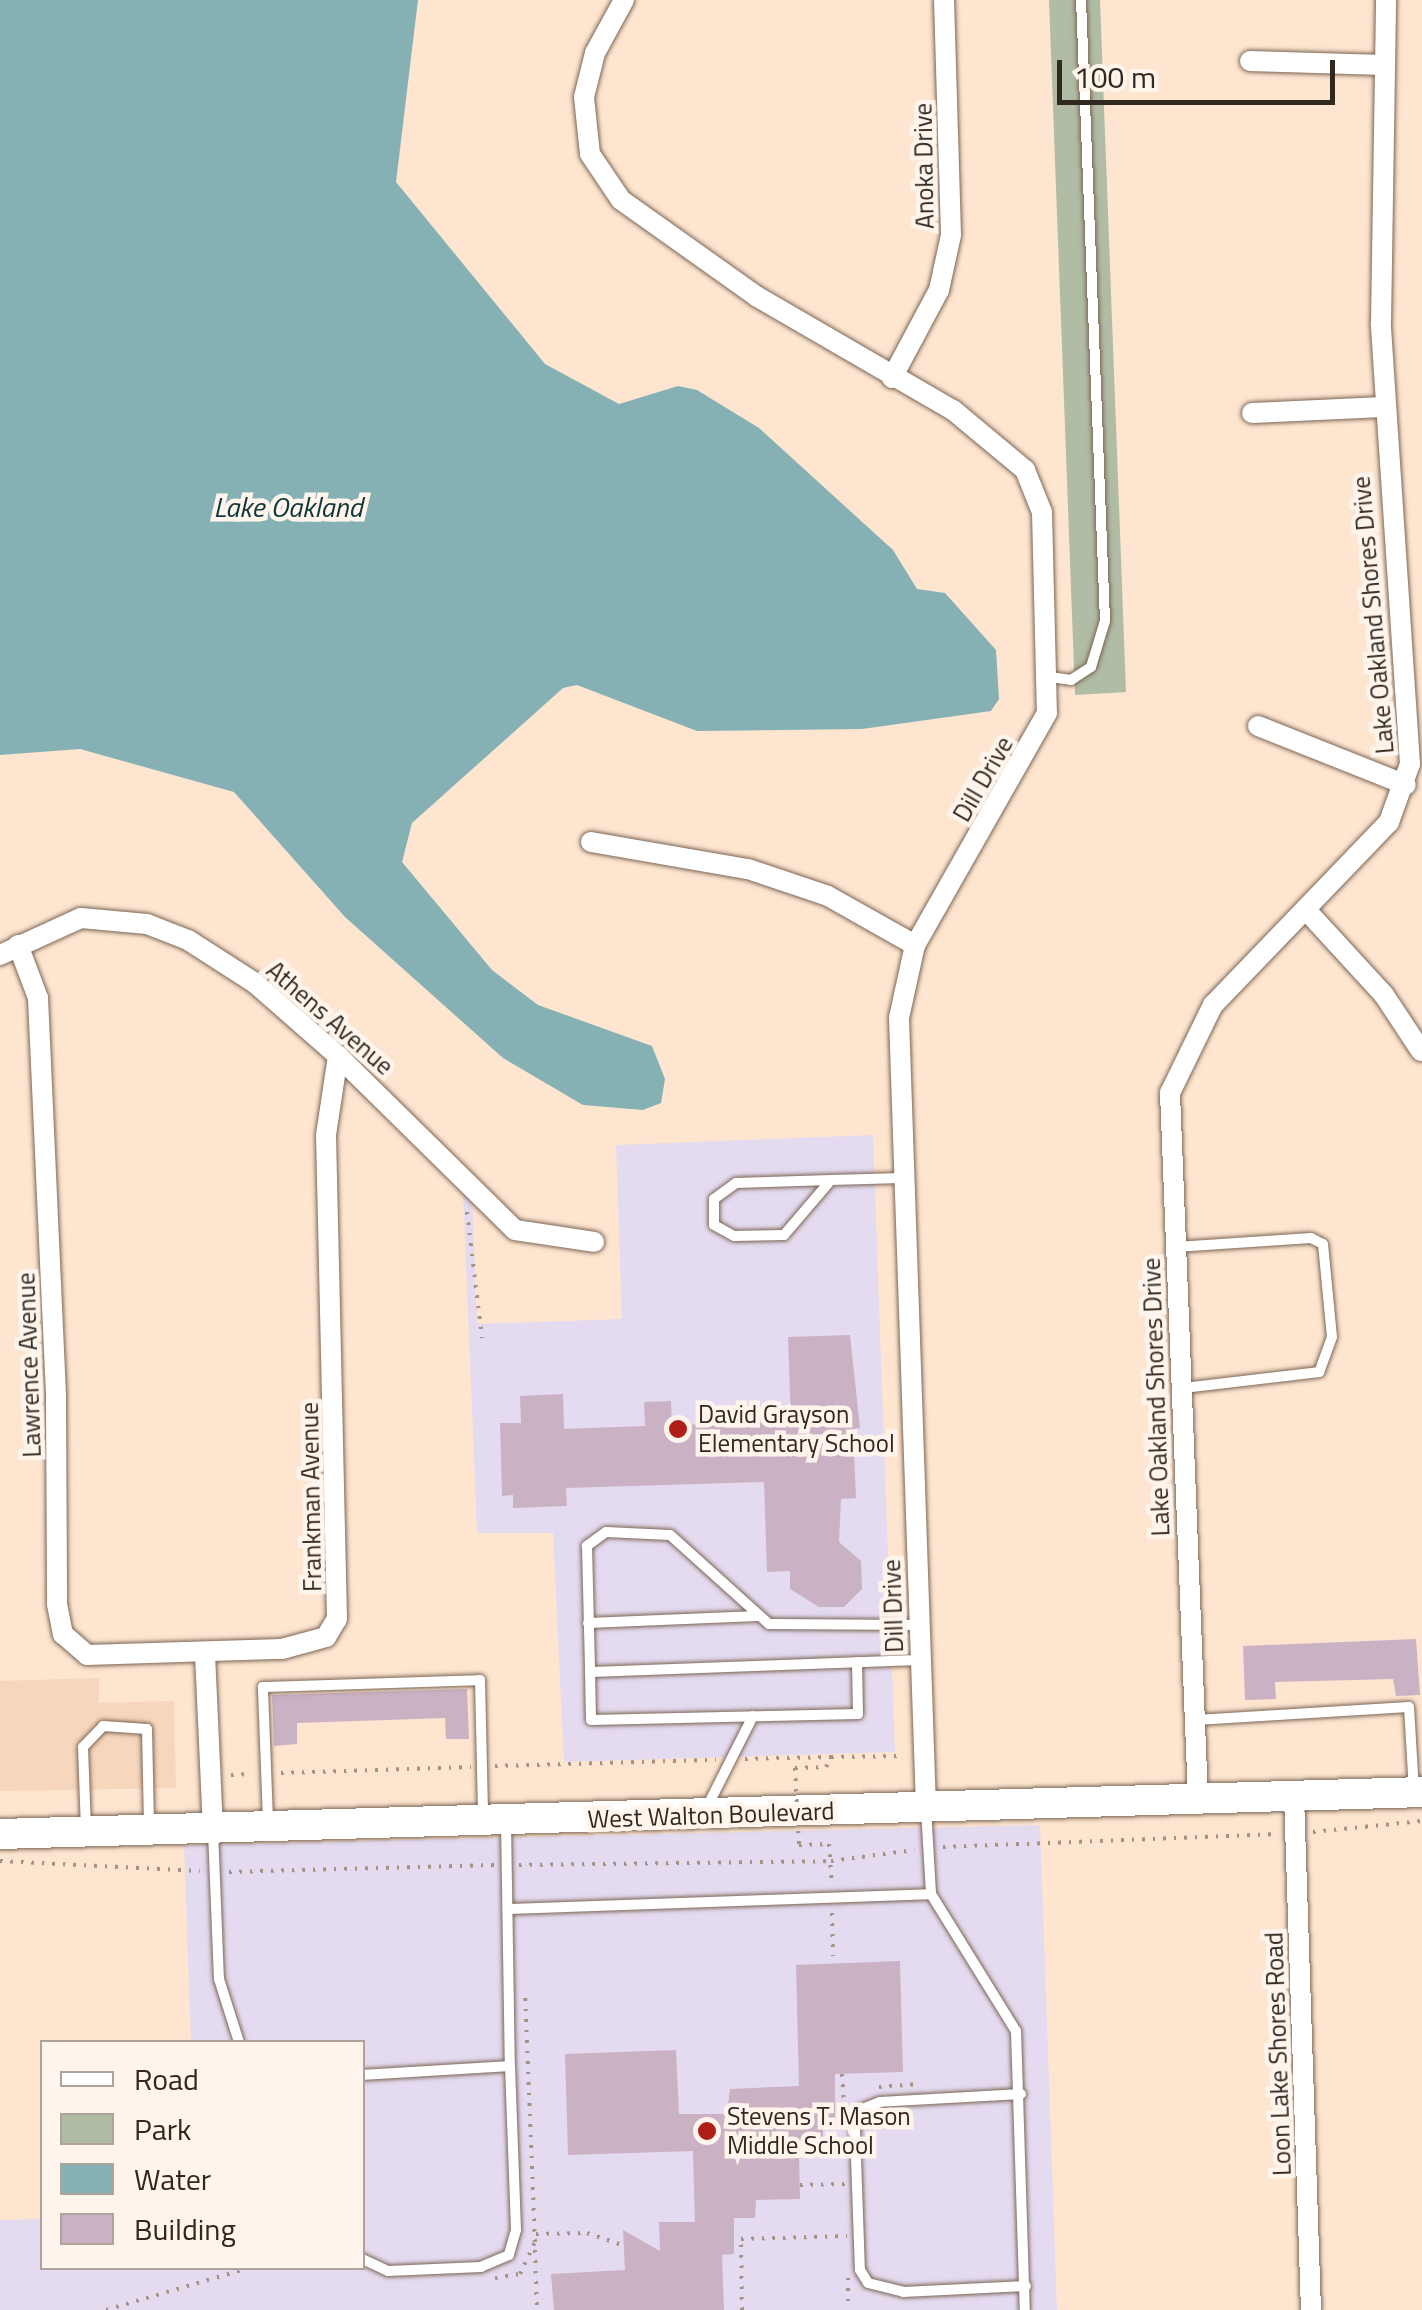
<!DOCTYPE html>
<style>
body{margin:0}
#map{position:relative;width:1422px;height:2310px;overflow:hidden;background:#fde5d0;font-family:"Titillium Web",sans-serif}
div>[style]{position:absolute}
.built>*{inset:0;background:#f6d6bd}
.education>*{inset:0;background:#e5dbf0}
.green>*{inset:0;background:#b1bca5}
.water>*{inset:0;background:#86b1b4}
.building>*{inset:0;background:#cbb1c4}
.path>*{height:4px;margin-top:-2px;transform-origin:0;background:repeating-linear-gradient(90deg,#a49283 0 2.5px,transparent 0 10.5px)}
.roads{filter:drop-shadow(0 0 2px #7c6655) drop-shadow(0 0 2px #7c6655)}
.service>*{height:10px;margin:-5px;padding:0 5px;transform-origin:5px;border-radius:5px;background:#fff}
.minor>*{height:20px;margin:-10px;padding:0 10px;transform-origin:10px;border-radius:10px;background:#fff}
.secondary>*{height:30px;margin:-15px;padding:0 15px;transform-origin:15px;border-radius:15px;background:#fff}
.path-bridge>*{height:4px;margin-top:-2px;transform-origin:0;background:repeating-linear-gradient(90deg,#a49283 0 2.5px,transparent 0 10.5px)}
.dots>*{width:28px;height:28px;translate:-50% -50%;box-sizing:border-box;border:5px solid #fff5ed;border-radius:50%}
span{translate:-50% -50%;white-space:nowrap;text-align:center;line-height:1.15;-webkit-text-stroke:9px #fff5ed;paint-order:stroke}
.street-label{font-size:25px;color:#312820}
.poi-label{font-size:25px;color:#312820}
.left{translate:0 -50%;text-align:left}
.water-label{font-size:28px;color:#0e393b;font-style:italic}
.legend{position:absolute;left:40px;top:2040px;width:325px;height:230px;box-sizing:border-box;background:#fff5ed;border:2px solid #ada39b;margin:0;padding:12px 18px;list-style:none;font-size:30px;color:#312820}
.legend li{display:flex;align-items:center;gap:20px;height:50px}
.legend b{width:50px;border:2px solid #ada39b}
.scale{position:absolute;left:1057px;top:60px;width:278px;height:45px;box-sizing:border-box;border:5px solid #312820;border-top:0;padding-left:12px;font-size:30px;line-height:35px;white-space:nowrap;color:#312820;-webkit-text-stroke:8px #fff5ed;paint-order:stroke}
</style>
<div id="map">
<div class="built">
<i style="clip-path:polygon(99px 1678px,99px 1703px,174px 1701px,176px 1788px,0 1791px,0 1681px)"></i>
</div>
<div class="education">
<i style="clip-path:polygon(873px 1135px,895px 1752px,564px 1762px,553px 1533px,477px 1533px,463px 1188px,472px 1195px,477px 1324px,622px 1319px,616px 1145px)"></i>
<i style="clip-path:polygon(1040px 1825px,1057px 2310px,0 2310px,0 2220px,42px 2219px,42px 2268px,362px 2268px,362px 2042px,191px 2042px,184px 1845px)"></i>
</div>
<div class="green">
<i style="clip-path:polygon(1049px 0,1100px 0,1126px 692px,1075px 695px)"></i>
</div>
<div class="water">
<i style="clip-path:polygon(0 0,418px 0,396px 182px,545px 364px,619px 404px,678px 386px,697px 390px,759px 428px,893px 550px,917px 589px,945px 593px,996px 650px,999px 699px,991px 711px,862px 729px,697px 731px,577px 685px,563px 688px,412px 823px,402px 862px,492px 970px,538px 1005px,652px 1046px,665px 1079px,661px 1103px,643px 1110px,583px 1105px,503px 1058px,345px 917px,234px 792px,80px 749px,0 755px)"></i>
</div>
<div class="building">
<i style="clip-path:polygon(850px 1335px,860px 1428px,853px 1429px,856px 1498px,841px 1499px,839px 1542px,861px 1561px,862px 1589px,844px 1607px,819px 1607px,790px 1589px,790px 1571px,767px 1572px,764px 1482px,566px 1488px,567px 1506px,513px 1508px,513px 1495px,502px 1496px,500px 1423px,521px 1423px,520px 1396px,563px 1394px,564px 1429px,645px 1426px,644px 1402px,671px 1401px,672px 1425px,791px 1422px,788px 1337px)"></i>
<i style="clip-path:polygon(1416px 1639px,1420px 1695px,1396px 1696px,1393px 1679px,1275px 1682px,1276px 1699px,1245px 1700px,1243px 1646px)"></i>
<i style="clip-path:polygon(467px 1689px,469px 1739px,446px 1739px,445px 1718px,297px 1723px,297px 1744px,274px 1746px,272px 1695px)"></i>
<i style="clip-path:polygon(900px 1961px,903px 2072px,835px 2074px,835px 2126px,823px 2124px,823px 2150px,799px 2151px,800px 2199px,756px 2200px,755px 2218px,734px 2218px,734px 2254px,722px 2255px,724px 2310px,554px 2310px,551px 2274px,625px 2270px,623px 2230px,660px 2251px,659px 2222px,695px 2222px,693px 2151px,568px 2155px,565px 2054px,676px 2050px,679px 2114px,727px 2114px,730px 2089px,799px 2086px,796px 1965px)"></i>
</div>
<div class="path">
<i style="left:467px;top:1212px;width:127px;rotate:83.2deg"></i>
<i style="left:745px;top:1759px;width:86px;rotate:-1.3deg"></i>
<i style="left:495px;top:1766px;width:221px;rotate:-1.6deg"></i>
<i style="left:795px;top:1768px;width:31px;rotate:-2deg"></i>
<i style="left:826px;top:1767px;width:11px;rotate:-63deg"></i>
<i style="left:831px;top:1757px;width:73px;rotate:-0.8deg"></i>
<i style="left:281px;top:1773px;width:190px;rotate:-1.8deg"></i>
<i style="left:231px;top:1775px;width:20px;rotate:-3deg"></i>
<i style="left:1313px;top:1832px;width:110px;rotate:-5.8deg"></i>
<i style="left:799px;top:1845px;width:30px;rotate:-2deg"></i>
<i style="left:829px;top:1844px;width:39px;rotate:86deg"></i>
<i style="left:943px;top:1847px;width:336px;rotate:-2.2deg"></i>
<i style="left:0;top:1861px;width:200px;rotate:2.9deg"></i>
<i style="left:519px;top:1865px;width:312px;rotate:-0.7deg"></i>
<i style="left:831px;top:1861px;width:84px;rotate:-7.5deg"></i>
<i style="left:229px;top:1872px;width:266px;rotate:-1.5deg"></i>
<i style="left:832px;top:1913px;width:43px;rotate:88.7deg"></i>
<i style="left:842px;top:2074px;width:27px;rotate:86deg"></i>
<i style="left:879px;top:2087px;width:40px;rotate:-4.3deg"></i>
<i style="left:800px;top:2185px;width:45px;rotate:-1.3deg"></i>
<i style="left:536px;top:2234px;width:51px;rotate:-1.1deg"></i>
<i style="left:587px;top:2233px;width:39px;rotate:19deg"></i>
<i style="left:535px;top:2250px;width:60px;rotate:88.1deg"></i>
<i style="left:495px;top:2278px;width:25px;rotate:-9deg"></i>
<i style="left:520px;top:2274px;width:35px;rotate:-65deg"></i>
<i style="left:535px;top:2242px;width:249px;rotate:-92.3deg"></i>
<i style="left:848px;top:2278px;width:24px;rotate:90deg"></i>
<i style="left:106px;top:2310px;width:149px;rotate:-16.4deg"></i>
<i style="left:742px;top:2310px;width:71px;rotate:-90.8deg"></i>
<i style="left:741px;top:2239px;width:106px;rotate:-1.6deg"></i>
</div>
<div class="roads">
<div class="service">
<i style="left:1050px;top:677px;width:21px;rotate:8deg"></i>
<i style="left:1071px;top:680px;width:24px;rotate:-33deg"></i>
<i style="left:1091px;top:667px;width:48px;rotate:-73.1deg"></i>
<i style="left:1105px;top:621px;width:621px;rotate:-92.21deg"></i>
<i style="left:831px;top:1180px;width:72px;rotate:130.5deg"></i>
<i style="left:784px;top:1235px;width:50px;rotate:178.9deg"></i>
<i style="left:734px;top:1236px;width:23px;rotate:-151deg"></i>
<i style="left:714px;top:1225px;width:26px;rotate:-90deg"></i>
<i style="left:714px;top:1199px;width:27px;rotate:-36deg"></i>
<i style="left:736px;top:1183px;width:95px;rotate:-1.8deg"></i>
<i style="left:831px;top:1180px;width:71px;rotate:-1.6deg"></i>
<i style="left:1176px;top:1247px;width:135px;rotate:-3.8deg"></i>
<i style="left:1311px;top:1238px;width:13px;rotate:27deg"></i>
<i style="left:1323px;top:1244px;width:93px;rotate:84.5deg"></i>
<i style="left:1332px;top:1337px;width:37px;rotate:110deg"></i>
<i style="left:1319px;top:1372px;width:138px;rotate:173.3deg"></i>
<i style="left:588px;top:1623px;width:170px;rotate:-2.4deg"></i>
<i style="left:919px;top:1625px;width:150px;rotate:-179.6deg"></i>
<i style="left:769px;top:1624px;width:133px;rotate:-138deg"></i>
<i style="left:670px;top:1535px;width:64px;rotate:-177.3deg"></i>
<i style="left:606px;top:1532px;width:24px;rotate:144deg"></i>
<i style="left:587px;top:1546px;width:126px;rotate:88.6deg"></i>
<i style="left:590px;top:1672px;width:330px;rotate:-2.1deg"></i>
<i style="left:590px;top:1672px;width:48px;rotate:88.8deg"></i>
<i style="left:591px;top:1720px;width:267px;rotate:-1.3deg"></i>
<i style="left:858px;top:1714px;width:52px;rotate:-91.1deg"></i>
<i style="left:1196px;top:1720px;width:213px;rotate:-3.5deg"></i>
<i style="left:1409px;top:1707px;width:84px;rotate:86.6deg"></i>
<i style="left:706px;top:1809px;width:104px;rotate:-63.2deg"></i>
<i style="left:926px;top:1809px;width:85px;rotate:86.6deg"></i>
<i style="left:931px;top:1894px;width:161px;rotate:58.2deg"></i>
<i style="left:1016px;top:2031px;width:279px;rotate:88.2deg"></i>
<i style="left:268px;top:1820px;width:133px;rotate:-92.2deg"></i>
<i style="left:263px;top:1687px;width:217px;rotate:-1.8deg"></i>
<i style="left:480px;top:1680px;width:137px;rotate:88.7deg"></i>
<i style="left:506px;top:1822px;width:244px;rotate:89.1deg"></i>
<i style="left:86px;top:1829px;width:82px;rotate:-92.1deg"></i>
<i style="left:83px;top:1747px;width:29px;rotate:-46deg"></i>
<i style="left:103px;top:1726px;width:44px;rotate:3.9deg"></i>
<i style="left:147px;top:1729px;width:96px;rotate:88.8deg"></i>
<i style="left:213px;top:1831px;width:148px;rotate:87.7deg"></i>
<i style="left:219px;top:1979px;width:66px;rotate:72.4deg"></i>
<i style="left:508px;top:1909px;width:423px;rotate:-2deg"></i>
<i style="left:362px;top:2075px;width:148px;rotate:-3.5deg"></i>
<i style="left:510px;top:2066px;width:164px;rotate:87.9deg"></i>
<i style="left:516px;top:2230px;width:26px;rotate:106deg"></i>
<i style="left:509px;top:2255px;width:30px;rotate:157deg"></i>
<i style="left:481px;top:2267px;width:93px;rotate:177.5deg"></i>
<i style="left:388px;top:2271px;width:29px;rotate:-155deg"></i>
<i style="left:1021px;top:2094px;width:141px;rotate:176.8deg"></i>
<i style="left:880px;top:2102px;width:22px;rotate:158deg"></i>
<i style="left:860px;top:2110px;width:20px;rotate:105deg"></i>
<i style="left:855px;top:2129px;width:141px;rotate:88deg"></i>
<i style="left:860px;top:2270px;width:15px;rotate:58deg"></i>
<i style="left:868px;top:2283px;width:36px;rotate:14deg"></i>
<i style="left:903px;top:2292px;width:123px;rotate:-2.8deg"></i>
</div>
<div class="minor">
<i style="left:624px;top:0;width:60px;rotate:118.7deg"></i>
<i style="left:595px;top:53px;width:45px;rotate:104deg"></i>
<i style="left:584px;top:97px;width:57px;rotate:84deg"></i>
<i style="left:590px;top:154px;width:55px;rotate:56deg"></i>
<i style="left:621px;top:200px;width:166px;rotate:35.4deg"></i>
<i style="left:756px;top:296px;width:228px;rotate:30.1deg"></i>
<i style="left:953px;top:410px;width:94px;rotate:39.8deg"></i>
<i style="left:1025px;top:470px;width:45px;rotate:68deg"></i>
<i style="left:1042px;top:512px;width:201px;rotate:88.6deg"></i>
<i style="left:1047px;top:713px;width:267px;rotate:119.6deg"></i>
<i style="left:915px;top:945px;width:75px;rotate:102.4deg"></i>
<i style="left:899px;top:1018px;width:790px;rotate:88.04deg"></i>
<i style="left:1250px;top:61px;width:133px;rotate:1.7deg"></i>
<i style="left:892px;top:378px;width:100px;rotate:-61.9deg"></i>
<i style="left:939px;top:290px;width:56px;rotate:-77.7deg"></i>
<i style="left:951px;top:235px;width:235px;rotate:-91.7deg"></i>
<i style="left:1252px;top:413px;width:132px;rotate:-2.6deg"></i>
<i style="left:1258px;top:726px;width:159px;rotate:21.7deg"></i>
<i style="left:591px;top:842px;width:159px;rotate:9.8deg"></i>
<i style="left:748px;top:869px;width:84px;rotate:18.6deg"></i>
<i style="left:828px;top:896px;width:100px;rotate:29.4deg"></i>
<i style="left:1307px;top:911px;width:114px;rotate:47.5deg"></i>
<i style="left:1384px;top:995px;width:67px;rotate:56.5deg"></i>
<i style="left:18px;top:945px;width:57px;rotate:69.3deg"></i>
<i style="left:38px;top:998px;width:400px;rotate:87.4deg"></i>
<i style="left:56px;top:1398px;width:206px;rotate:89.7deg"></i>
<i style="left:57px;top:1604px;width:31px;rotate:79deg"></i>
<i style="left:63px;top:1634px;width:32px;rotate:41deg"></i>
<i style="left:87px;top:1655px;width:195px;rotate:-1.8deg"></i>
<i style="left:282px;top:1649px;width:46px;rotate:-15.3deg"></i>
<i style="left:326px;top:1637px;width:21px;rotate:-59deg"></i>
<i style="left:337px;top:1619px;width:484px;rotate:-91.3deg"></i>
<i style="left:326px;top:1135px;width:80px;rotate:-81.4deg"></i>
<i style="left:0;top:955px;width:89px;rotate:-24.6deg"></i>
<i style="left:81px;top:918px;width:66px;rotate:5.2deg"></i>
<i style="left:147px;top:924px;width:44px;rotate:21.3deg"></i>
<i style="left:188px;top:940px;width:80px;rotate:32.7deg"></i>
<i style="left:255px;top:983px;width:111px;rotate:41.3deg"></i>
<i style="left:338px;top:1056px;width:248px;rotate:44.5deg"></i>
<i style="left:515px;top:1230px;width:80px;rotate:8.6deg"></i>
<i style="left:205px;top:1654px;width:176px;rotate:87.4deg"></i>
<i style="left:1294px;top:1796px;width:514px;rotate:88.11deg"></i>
<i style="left:1198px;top:1799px;width:707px;rotate:-92.27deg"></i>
<i style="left:1170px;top:1093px;width:98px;rotate:-64deg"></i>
<i style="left:1213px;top:1005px;width:254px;rotate:-46.1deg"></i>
<i style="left:1389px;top:822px;width:62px;rotate:-70.1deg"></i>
<i style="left:1410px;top:764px;width:442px;rotate:-93.8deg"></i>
<i style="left:1381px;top:323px;width:323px;rotate:-89.1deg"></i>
</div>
<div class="secondary">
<i style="left:0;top:1834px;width:1423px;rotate:-1.69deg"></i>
</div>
</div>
<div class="path-bridge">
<i style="left:795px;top:1768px;width:77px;rotate:87deg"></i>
</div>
<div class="dots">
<i style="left:678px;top:1429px;background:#af1e17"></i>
<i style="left:707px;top:2131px;background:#af1e17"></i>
</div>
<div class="street-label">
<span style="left:924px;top:166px;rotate:-91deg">Anoka Drive</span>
<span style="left:1373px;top:615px;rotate:-95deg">Lake Oakland Shores Drive</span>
<span style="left:983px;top:779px;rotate:-60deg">Dill Drive</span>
<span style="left:330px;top:1018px;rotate:41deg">Athens Avenue</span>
<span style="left:29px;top:1365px;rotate:-92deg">Lawrence Avenue</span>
<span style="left:1156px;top:1397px;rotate:-92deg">Lake Oakland Shores Drive</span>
<span style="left:311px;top:1497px;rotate:-91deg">Frankman Avenue</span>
<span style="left:893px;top:1606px;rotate:-92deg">Dill Drive</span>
<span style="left:711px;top:1815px;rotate:-2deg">West Walton Boulevard</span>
<span style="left:1278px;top:2054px;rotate:-92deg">Loon Lake Shores Road</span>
</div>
<div class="poi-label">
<span class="left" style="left:698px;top:1429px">David Grayson<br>Elementary School</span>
<span class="left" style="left:727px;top:2131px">Stevens T. Mason<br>Middle School</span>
</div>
<div class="water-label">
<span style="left:288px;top:507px">Lake Oakland</span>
</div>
<ul class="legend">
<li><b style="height:12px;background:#fff"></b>Road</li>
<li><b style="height:28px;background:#b1bca5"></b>Park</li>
<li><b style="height:28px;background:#86b1b4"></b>Water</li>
<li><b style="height:28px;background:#cbb1c4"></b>Building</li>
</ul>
<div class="scale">100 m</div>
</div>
